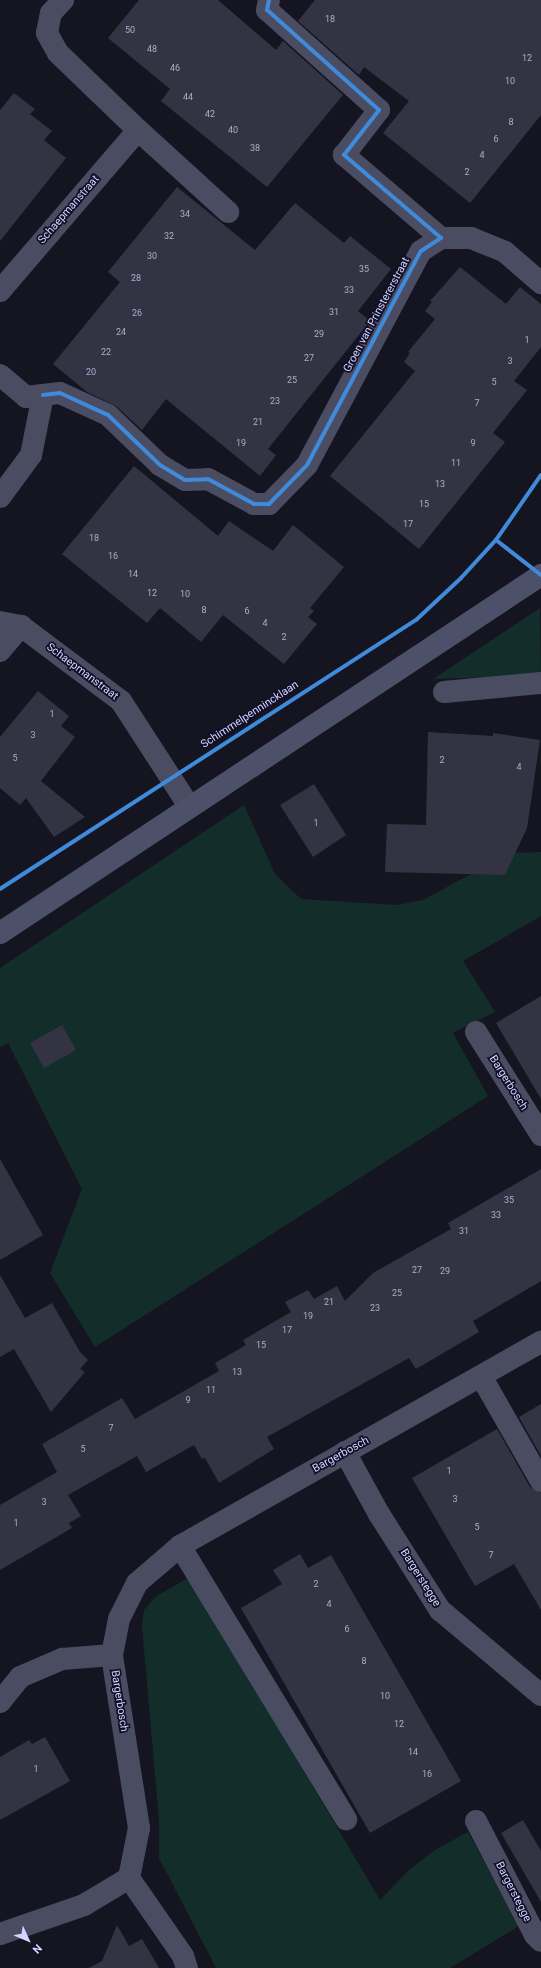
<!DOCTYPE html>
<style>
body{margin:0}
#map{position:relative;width:541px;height:1968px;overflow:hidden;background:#151521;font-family:Roboto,sans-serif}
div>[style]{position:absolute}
.green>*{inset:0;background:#122d2a}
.building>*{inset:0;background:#333343}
.street>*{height:22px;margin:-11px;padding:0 11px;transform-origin:11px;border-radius:11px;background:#4a4c62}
.secondary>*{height:22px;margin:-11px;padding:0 11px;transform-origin:11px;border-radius:11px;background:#4c5068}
.cycleway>*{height:4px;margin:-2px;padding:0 2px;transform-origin:2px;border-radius:2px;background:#408adc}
span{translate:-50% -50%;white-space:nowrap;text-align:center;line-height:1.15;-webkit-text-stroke:3.5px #100f27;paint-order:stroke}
.number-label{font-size:9px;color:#acadd0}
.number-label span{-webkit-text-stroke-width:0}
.street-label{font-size:11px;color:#d5d6ff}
.north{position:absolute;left:8px;top:1920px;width:40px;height:40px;-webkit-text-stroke:3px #100f27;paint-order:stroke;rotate:134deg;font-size:11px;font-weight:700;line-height:16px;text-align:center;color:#d5d6ff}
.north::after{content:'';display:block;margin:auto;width:14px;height:18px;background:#d5d6ff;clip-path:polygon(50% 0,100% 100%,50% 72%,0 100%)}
</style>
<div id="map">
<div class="green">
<i style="clip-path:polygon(540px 608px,541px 676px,433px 679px)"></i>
<i style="clip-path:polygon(244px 805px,275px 874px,301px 899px,397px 905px,423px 900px,510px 853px,541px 852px,541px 916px,463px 961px,495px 1012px,453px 1033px,488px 1096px,95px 1347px,50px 1273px,82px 1189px,8px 1043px,0 1047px,0 968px)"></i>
<i style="clip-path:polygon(193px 1575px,299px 1763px,380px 1900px,409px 1870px,435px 1850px,468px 1832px,519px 1926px,450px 1968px,216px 1968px,159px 1858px,159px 1820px,142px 1626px,144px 1610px,155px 1597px)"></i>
</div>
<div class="building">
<i style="clip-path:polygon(139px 0,218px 0,276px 50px,283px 41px,343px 95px,267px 187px,161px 101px,170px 89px,108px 38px)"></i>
<i style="clip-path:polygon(315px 0,541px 0,541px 115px,470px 203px,383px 133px,409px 101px,364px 67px,359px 75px,298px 21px)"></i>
<i style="clip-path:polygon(14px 93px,35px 109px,30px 114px,52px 131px,44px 140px,66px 158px,0 241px,0 110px)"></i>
<i style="clip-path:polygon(177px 187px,255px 250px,295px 203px,344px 243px,350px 236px,391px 269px,358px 311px,370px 321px,268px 449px,276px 455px,260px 476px,166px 399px,142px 430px,116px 406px,87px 392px,53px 364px,120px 282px,108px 272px)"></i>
<i style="clip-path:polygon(460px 267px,506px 304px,520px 287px,541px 304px,541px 347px,514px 381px,527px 390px,493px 433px,505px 442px,419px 549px,330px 476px,415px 371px,404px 362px,410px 353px,408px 352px,435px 319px,425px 311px,432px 302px,430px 301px)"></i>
<i style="clip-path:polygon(134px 466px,218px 536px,229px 521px,273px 551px,293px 525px,344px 567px,310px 608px,314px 611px,308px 617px,317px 624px,284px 664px,223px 615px,201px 642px,160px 608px,147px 623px,62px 554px)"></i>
<i style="clip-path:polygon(38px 691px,69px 716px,61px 726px,75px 737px,41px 781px,85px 817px,54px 837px,26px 798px,20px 805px,0 788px,0 737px)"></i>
<i style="clip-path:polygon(428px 732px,493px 736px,493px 733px,540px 740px,527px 828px,505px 875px,385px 872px,387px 824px,426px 825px)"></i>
<i style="clip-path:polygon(314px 784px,346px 835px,313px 857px,280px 805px)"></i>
<i style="clip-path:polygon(541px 996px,541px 1099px,496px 1023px)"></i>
<i style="clip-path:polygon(62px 1025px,76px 1050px,44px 1068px,30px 1043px)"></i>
<i style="clip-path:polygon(0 1159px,43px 1235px,0 1260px)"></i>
<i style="clip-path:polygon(541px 1169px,541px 1281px,473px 1321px,479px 1332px,416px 1369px,409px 1358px,267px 1437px,274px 1449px,219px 1483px,205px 1458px,202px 1459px,194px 1445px,146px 1472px,137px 1456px,68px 1495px,81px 1516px,69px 1523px,72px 1528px,0 1570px,0 1505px,57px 1472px,42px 1444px,122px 1398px,135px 1419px,219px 1371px,215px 1363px,246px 1345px,243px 1340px,291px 1312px,285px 1302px,308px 1290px,314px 1299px,337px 1286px,345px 1301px,373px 1273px,451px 1229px,448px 1223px)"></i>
<i style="clip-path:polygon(0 1275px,25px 1318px,52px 1303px,80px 1352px,88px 1360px,80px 1369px,85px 1372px,51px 1412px,14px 1349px,0 1357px)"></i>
<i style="clip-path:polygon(541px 1404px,541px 1456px,519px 1417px)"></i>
<i style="clip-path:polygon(497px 1429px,530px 1487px,541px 1493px,541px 1610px,514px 1564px,475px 1586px,412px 1478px)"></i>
<i style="clip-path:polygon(300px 1554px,308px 1568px,331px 1555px,461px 1781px,370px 1833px,241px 1608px,282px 1584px,273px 1570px)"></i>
<i style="clip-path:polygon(45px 1737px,70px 1781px,0 1820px,0 1757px,29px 1740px,32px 1744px)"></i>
<i style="clip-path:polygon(523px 1820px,541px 1851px,541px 1902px,501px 1833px)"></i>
<i style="clip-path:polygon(117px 1925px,129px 1946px,142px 1939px,159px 1968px,89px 1968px,102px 1961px)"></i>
</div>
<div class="street">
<i style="left:138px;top:130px;width:122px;rotate:42.3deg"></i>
<i style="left:441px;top:238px;width:30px"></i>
<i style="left:471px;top:238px;width:37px;rotate:22deg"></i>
<i style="left:505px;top:252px;width:48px;rotate:40.7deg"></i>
<i style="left:0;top:291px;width:212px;rotate:-49.4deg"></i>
<i style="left:138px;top:130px;width:111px;rotate:-136.1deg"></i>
<i style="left:58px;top:53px;width:23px;rotate:-119deg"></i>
<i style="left:47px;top:33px;width:20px;rotate:-79deg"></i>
<i style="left:51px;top:13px;width:18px;rotate:-47deg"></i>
<i style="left:0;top:375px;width:34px;rotate:40deg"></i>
<i style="left:26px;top:397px;width:17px;rotate:-7deg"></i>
<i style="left:43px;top:395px;width:61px;rotate:101.3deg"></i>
<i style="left:31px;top:455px;width:52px;rotate:126.4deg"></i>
<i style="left:43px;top:395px;width:17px;rotate:-7deg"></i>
<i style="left:60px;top:393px;width:53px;rotate:24.6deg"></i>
<i style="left:108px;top:415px;width:72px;rotate:43.9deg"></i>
<i style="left:160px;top:465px;width:29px;rotate:31deg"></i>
<i style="left:185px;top:480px;width:23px;rotate:-2deg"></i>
<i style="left:208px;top:479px;width:52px;rotate:28.5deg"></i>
<i style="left:254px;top:504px;width:15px"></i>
<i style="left:269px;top:504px;width:54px;rotate:-45.7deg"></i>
<i style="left:307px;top:465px;width:242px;rotate:-62deg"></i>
<i style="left:421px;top:251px;width:24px;rotate:-33deg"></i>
<i style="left:441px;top:238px;width:128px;rotate:-139.4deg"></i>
<i style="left:344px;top:155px;width:57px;rotate:-52.1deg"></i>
<i style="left:379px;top:110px;width:150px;rotate:-138.2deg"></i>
<i style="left:267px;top:10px;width:10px;rotate:-79deg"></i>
<i style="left:0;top:622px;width:21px;rotate:11deg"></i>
<i style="left:21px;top:626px;width:125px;rotate:36.9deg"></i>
<i style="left:121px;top:701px;width:125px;rotate:57.1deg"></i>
<i style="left:0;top:651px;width:33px;rotate:-50deg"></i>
<i style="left:444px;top:692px;width:97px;rotate:-5.3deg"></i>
<i style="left:476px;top:1032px;width:122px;rotate:57.7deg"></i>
<i style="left:481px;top:1376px;width:121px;rotate:60.3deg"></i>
<i style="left:345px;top:1452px;width:71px;rotate:61.3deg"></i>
<i style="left:379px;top:1514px;width:114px;rotate:57.6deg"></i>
<i style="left:440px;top:1610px;width:132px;rotate:40.1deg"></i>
<i style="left:180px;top:1546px;width:320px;rotate:58.7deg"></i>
<i style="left:0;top:1702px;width:32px;rotate:-51deg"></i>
<i style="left:20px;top:1677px;width:46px;rotate:-23.2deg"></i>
<i style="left:62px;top:1659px;width:50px;rotate:-4.6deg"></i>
<i style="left:476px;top:1821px;width:128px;rotate:62.6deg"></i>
<i style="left:535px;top:1935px;width:8px;rotate:45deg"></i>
<i style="left:129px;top:1878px;width:95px;rotate:55.3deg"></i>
<i style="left:183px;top:1956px;width:13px;rotate:72deg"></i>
<i style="left:0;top:1934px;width:89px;rotate:-19deg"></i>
<i style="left:84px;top:1905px;width:52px;rotate:-31deg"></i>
<i style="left:129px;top:1878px;width:51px;rotate:-78.7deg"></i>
<i style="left:139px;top:1828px;width:175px;rotate:-98.9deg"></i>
<i style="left:112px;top:1655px;width:37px;rotate:-79deg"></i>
<i style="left:119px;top:1619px;width:40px;rotate:-63.4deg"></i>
<i style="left:137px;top:1583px;width:57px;rotate:-40.7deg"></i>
<i style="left:180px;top:1546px;width:415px;rotate:-29.5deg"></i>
</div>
<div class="secondary">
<i style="left:0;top:933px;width:649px;rotate:-33.49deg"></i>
</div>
<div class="cycleway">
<i style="left:43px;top:395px;width:17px;rotate:-7deg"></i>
<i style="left:60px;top:393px;width:53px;rotate:24.6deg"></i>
<i style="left:108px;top:415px;width:72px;rotate:43.9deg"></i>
<i style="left:160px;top:465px;width:29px;rotate:31deg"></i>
<i style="left:185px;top:480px;width:23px;rotate:-2deg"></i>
<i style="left:208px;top:479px;width:52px;rotate:28.5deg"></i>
<i style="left:254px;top:504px;width:15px"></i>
<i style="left:269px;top:504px;width:54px;rotate:-45.7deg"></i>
<i style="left:307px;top:465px;width:242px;rotate:-62deg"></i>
<i style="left:421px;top:251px;width:24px;rotate:-33deg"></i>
<i style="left:441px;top:238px;width:128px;rotate:-139.4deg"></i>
<i style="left:344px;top:155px;width:57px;rotate:-52.1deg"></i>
<i style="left:379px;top:110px;width:150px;rotate:-138.2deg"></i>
<i style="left:267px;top:10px;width:10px;rotate:-79deg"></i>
<i style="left:541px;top:475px;width:79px;rotate:124.7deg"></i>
<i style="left:496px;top:540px;width:57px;rotate:37.9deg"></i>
<i style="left:0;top:889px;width:495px;rotate:-32.9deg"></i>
<i style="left:416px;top:620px;width:62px;rotate:-43deg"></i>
<i style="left:461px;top:578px;width:52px;rotate:-47.4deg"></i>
</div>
<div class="number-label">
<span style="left:330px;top:19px">18</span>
<span style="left:130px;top:30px">50</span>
<span style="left:152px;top:49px">48</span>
<span style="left:527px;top:58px">12</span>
<span style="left:175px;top:68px">46</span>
<span style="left:510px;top:81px">10</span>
<span style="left:188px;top:97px">44</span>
<span style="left:210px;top:114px">42</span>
<span style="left:511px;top:122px">8</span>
<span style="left:233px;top:130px">40</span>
<span style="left:496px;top:139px">6</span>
<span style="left:255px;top:148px">38</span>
<span style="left:482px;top:155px">4</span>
<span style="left:467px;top:172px">2</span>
<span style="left:185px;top:214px">34</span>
<span style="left:169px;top:236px">32</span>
<span style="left:152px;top:256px">30</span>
<span style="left:364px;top:269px">35</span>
<span style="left:136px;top:278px">28</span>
<span style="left:349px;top:290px">33</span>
<span style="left:334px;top:312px">31</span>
<span style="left:137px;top:313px">26</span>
<span style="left:121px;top:332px">24</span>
<span style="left:319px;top:334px">29</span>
<span style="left:527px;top:340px">1</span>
<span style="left:106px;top:352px">22</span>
<span style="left:309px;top:358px">27</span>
<span style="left:510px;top:361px">3</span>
<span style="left:91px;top:372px">20</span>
<span style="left:292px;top:380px">25</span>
<span style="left:494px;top:382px">5</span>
<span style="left:275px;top:401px">23</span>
<span style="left:477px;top:403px">7</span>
<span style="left:258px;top:422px">21</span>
<span style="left:241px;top:443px">19</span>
<span style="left:473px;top:443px">9</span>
<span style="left:456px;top:463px">11</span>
<span style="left:440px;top:484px">13</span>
<span style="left:424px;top:504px">15</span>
<span style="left:408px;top:524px">17</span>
<span style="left:94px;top:538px">18</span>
<span style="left:113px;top:556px">16</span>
<span style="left:133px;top:574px">14</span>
<span style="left:152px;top:593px">12</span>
<span style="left:185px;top:594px">10</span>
<span style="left:204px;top:610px">8</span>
<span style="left:247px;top:611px">6</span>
<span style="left:265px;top:623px">4</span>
<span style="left:284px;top:637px">2</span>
<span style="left:52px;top:714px">1</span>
<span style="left:33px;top:735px">3</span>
<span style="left:15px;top:758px">5</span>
<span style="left:442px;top:760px">2</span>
<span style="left:519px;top:767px">4</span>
<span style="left:316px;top:823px">1</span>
<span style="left:509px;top:1200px">35</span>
<span style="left:496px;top:1215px">33</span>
<span style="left:464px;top:1231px">31</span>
<span style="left:417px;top:1270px">27</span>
<span style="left:445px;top:1271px">29</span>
<span style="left:397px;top:1293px">25</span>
<span style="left:329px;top:1302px">21</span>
<span style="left:375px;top:1308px">23</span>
<span style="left:308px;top:1316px">19</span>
<span style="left:287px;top:1330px">17</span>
<span style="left:261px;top:1345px">15</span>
<span style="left:237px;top:1372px">13</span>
<span style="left:211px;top:1390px">11</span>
<span style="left:188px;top:1400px">9</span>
<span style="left:111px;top:1428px">7</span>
<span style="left:83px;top:1449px">5</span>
<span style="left:449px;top:1471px">1</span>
<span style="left:455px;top:1499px">3</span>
<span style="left:44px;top:1502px">3</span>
<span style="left:16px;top:1523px">1</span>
<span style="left:477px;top:1527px">5</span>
<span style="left:491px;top:1555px">7</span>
<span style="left:316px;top:1584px">2</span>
<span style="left:329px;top:1604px">4</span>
<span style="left:347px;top:1629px">6</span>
<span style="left:364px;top:1661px">8</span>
<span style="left:385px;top:1696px">10</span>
<span style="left:399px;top:1724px">12</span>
<span style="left:413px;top:1752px">14</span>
<span style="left:36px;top:1769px">1</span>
<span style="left:427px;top:1774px">16</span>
</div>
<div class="street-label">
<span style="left:69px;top:210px;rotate:-49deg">Schaepmanstraat</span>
<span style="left:377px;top:315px;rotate:-62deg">Groen van Prinstererstraat</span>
<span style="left:82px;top:672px;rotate:37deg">Schaepmanstraat</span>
<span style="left:250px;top:715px;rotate:-33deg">Schimmelpennincklaan</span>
<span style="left:508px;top:1083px;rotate:58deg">Bargerbosch</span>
<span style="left:341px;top:1455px;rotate:-29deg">Bargerbosch</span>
<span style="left:420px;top:1578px;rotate:58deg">Bargerstegge</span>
<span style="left:119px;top:1701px;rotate:81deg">Bargerbosch</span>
<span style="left:513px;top:1892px;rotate:63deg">Bargerstegge</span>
</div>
<div class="north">N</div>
</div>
